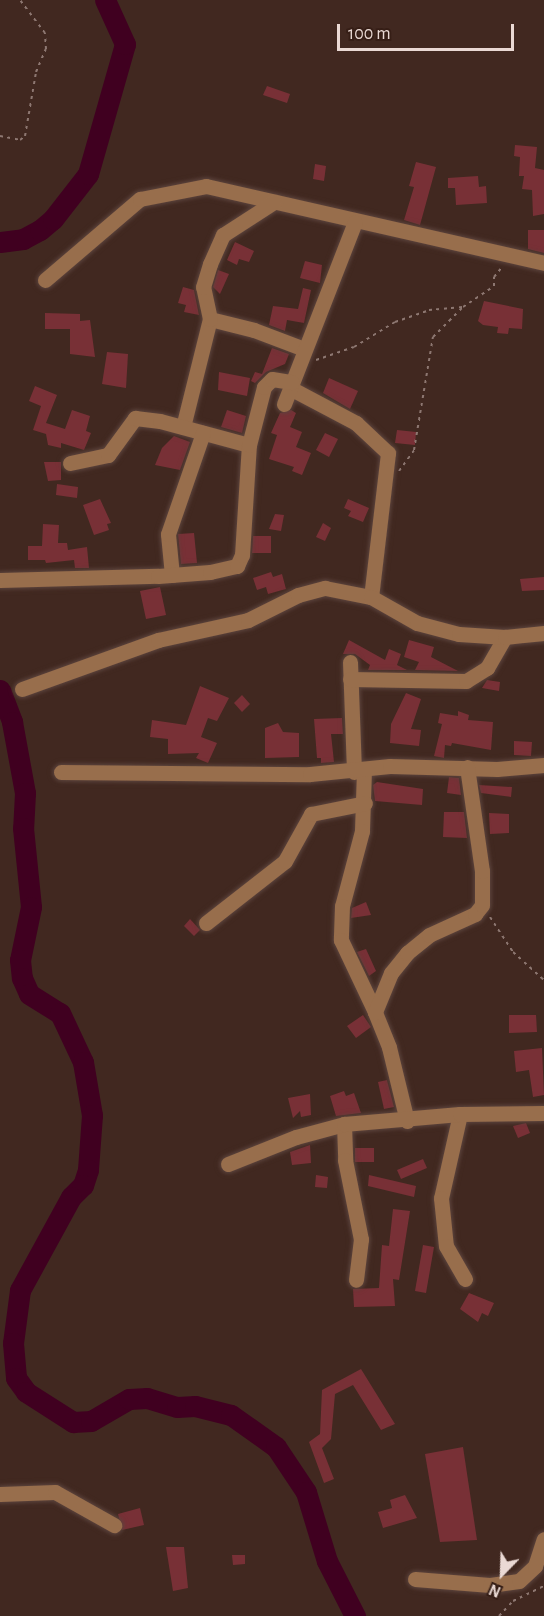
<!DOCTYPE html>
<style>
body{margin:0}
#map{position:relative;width:544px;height:1616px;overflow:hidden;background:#412820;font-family:"Alegreya Sans",sans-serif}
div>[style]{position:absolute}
.river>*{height:21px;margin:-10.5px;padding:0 10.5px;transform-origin:10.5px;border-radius:10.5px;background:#400020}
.building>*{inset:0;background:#783036}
.path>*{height:2px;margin-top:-1px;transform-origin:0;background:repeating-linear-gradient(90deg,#8d7771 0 3px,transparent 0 7.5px)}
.roads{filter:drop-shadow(0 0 2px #5c443d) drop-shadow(0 0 2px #5c443d)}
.minor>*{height:15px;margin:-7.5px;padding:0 7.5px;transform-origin:7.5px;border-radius:7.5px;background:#986e4c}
span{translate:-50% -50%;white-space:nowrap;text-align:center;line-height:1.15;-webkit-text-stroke:4.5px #361e16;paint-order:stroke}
.north{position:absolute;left:472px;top:1544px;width:60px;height:60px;-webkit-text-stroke:4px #361e16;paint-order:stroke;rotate:203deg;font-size:16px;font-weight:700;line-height:24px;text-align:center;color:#ead9d4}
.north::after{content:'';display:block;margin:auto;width:21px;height:27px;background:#ead9d4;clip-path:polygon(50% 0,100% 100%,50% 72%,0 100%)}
.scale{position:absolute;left:337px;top:24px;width:177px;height:27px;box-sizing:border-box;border:3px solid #ead9d4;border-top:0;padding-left:8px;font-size:18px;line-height:21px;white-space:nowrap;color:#ead9d4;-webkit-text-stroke:4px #361e16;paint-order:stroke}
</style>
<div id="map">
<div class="river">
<i style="left:0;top:242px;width:23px;rotate:-7deg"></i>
<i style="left:23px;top:239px;width:19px;rotate:-28deg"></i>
<i style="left:40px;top:230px;width:17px;rotate:-40deg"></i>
<i style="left:53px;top:219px;width:57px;rotate:-52.1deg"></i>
<i style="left:88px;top:174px;width:135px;rotate:-74.1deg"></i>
<i style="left:125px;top:44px;width:48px;rotate:-114.4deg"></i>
<i style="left:0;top:690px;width:34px;rotate:69deg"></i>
<i style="left:12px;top:722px;width:72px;rotate:79.6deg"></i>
<i style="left:25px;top:793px;width:35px;rotate:93deg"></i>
<i style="left:23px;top:828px;width:79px;rotate:84.2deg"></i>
<i style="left:31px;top:907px;width:54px;rotate:101.7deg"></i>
<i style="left:20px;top:960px;width:18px;rotate:84deg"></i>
<i style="left:22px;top:978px;width:17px;rotate:66deg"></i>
<i style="left:29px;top:994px;width:36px;rotate:32deg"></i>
<i style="left:60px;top:1013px;width:54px;rotate:64.9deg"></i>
<i style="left:83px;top:1062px;width:54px;rotate:80.4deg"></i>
<i style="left:92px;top:1115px;width:55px;rotate:94.2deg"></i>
<i style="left:88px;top:1170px;width:16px;rotate:108deg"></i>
<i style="left:83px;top:1185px;width:17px;rotate:135deg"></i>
<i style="left:71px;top:1197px;width:106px;rotate:118.7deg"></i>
<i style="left:20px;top:1290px;width:53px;rotate:97.5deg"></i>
<i style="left:13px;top:1343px;width:35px;rotate:85deg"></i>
<i style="left:16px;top:1378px;width:17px;rotate:54deg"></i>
<i style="left:26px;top:1392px;width:56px;rotate:32.6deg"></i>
<i style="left:73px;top:1422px;width:18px;rotate:-3deg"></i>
<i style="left:91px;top:1421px;width:44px;rotate:-30.1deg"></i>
<i style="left:129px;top:1399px;width:18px;rotate:-3deg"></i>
<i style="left:147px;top:1398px;width:31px;rotate:17deg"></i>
<i style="left:177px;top:1407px;width:18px;rotate:-3deg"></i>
<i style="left:195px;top:1406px;width:37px;rotate:14deg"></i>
<i style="left:231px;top:1415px;width:55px;rotate:35.4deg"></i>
<i style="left:276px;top:1447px;width:54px;rotate:56.3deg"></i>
<i style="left:306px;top:1492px;width:72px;rotate:73.1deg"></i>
<i style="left:327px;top:1561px;width:62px;rotate:63deg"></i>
</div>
<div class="building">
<i style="clip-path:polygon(267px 86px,290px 94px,287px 103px,263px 95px)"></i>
<i style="clip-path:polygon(515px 145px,537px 147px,535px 168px,544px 170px,544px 214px,533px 216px,532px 190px,522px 189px,524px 176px,519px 176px,520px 157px,514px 156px)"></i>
<i style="clip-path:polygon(416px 162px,436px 167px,420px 225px,404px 220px,414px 187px,409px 186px)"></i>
<i style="clip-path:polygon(315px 164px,326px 166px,324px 181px,313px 179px)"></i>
<i style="clip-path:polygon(478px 176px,479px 187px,486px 186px,487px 203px,456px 205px,455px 188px,448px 188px,448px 178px)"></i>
<i style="clip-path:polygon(528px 230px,544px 230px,544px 253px,528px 249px)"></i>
<i style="clip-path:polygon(235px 242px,254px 251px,249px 262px,239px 259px,237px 265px,227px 260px)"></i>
<i style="clip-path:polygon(305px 261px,322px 265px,320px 283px,300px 278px)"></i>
<i style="clip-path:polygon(218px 270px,229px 274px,220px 294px,213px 287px)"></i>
<i style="clip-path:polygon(183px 287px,194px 290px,199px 315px,184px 312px,186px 305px,178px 303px)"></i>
<i style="clip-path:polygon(303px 288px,311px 290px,304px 323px,287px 320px,285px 331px,269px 325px,273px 306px,298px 309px)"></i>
<i style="clip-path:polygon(484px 301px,523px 309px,522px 329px,509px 328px,508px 334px,497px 333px,498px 327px,483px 325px,478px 321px)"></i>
<i style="clip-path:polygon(45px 313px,80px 314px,80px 321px,90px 320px,95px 357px,70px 354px,70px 329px,45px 329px)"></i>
<i style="clip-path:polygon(272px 348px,289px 354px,285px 364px,266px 372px,255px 383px,251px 381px,255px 372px,262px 374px)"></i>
<i style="clip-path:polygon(107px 352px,128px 354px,126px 388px,102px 384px)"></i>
<i style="clip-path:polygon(219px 372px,250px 378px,247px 396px,218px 390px)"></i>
<i style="clip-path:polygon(329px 378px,358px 391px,350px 409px,323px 393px)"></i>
<i style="clip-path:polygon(35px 386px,57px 395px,46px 423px,65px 429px,72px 410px,90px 416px,86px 431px,91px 433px,84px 450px,61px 443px,61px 448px,48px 445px,46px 434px,33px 430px,41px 406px,29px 401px)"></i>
<i style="clip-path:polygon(227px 410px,246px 416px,242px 433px,221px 427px)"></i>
<i style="clip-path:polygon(291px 410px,296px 413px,290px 427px,302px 432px,296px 447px,311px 453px,302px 475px,292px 471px,294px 467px,269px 459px,277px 435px,271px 433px,280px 413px)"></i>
<i style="clip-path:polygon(397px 430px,416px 432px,415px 445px,395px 443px)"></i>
<i style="clip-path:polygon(325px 433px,338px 439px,329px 457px,316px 450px)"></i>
<i style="clip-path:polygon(174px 436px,190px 442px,180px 470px,155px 465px,162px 448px)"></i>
<i style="clip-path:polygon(44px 462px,61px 462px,61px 480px,48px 481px)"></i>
<i style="clip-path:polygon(57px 484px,78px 487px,77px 498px,56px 495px)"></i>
<i style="clip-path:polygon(100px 499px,111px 523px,107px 524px,109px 530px,94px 535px,83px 505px)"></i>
<i style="clip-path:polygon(348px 499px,369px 508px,363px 522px,348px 516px,351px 511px,344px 508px)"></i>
<i style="clip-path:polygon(275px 514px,284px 515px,281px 531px,269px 529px)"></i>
<i style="clip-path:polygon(323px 523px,331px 528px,325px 541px,316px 537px)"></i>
<i style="clip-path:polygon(43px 524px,59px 525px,58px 543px,67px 543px,68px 550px,87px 547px,89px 568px,75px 568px,74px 560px,46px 563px,45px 560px,28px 560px,28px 546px,42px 546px)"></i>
<i style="clip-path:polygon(194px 533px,197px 563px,181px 564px,178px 534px)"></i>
<i style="clip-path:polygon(253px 536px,271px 536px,271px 553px,252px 553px)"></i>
<i style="clip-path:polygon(271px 572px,273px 577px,282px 574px,286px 589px,268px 594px,266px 587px,257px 590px,253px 578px)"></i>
<i style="clip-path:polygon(544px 577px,544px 590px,522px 591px,520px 579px)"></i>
<i style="clip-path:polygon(160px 587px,166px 615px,146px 619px,140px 591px)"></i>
<i style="clip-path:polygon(349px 640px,385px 660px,389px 649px,401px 654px,397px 665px,407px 670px,368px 670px,370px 665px,355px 654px,343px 654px)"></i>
<i style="clip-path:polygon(409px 640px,434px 647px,431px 657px,458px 671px,415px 670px,419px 662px,404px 657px)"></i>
<i style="clip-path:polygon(487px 680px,500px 682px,499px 691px,482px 688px)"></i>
<i style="clip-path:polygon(200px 686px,229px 698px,217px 721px,208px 718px,201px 737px,217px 743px,208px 763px,196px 758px,199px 753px,168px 754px,168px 739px,150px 737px,152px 720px,186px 725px)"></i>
<i style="clip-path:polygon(406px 693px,421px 699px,411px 729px,421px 730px,419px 746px,390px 743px,391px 724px)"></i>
<i style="clip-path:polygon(242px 695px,250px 704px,242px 712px,234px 703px)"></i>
<i style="clip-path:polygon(458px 711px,469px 715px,468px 720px,493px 722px,491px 750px,452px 743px,451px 746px,445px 745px,444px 758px,434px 756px,442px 724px,438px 723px,440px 713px,458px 716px)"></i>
<i style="clip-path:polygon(342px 718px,343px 734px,331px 734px,334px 762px,321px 763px,321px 758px,317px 758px,314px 719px)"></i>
<i style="clip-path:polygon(278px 723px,283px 732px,299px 733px,299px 757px,265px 758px,265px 728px)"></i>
<i style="clip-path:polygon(514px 741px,532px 742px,531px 756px,514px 755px)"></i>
<i style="clip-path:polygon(449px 777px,459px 778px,461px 795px,447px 793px)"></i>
<i style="clip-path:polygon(377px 782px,423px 789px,422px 805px,375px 801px,373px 785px)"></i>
<i style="clip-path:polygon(479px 785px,512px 787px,511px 797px,481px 793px)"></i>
<i style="clip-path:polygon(444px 812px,464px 812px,467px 838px,443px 837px)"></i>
<i style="clip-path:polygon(489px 813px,509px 814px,509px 833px,490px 834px)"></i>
<i style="clip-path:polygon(366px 902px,371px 915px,351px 918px,352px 908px)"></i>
<i style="clip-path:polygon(190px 919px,200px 930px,194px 936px,184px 926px)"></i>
<i style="clip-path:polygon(366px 949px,376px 971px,369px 976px,357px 952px)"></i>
<i style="clip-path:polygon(363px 1015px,371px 1027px,356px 1038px,347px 1026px)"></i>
<i style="clip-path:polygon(509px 1015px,536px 1015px,537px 1032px,509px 1033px)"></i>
<i style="clip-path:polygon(542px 1048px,544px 1095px,533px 1097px,529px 1070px,516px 1072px,514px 1051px)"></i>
<i style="clip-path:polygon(387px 1080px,394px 1107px,384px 1109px,378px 1082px)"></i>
<i style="clip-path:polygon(344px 1091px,346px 1096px,354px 1093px,361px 1113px,336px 1116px,330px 1096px)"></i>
<i style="clip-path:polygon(310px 1094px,311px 1115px,301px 1117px,300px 1111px,293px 1118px,288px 1098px)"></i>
<i style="clip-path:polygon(526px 1123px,530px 1133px,518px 1138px,513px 1126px)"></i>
<i style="clip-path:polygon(310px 1145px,311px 1163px,292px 1165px,290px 1152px)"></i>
<i style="clip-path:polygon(355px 1148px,374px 1148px,374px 1162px,355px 1162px)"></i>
<i style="clip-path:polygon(423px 1159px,427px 1168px,401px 1179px,397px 1170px)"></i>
<i style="clip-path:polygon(316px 1175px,328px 1177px,327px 1188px,315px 1187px)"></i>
<i style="clip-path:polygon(369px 1175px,416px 1186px,414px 1197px,368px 1186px)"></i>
<i style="clip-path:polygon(393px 1209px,410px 1211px,399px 1280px,393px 1279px,395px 1306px,354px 1307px,353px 1289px,379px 1288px,382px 1245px,389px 1246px)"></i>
<i style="clip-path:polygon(423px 1245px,434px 1247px,426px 1293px,415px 1291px)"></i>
<i style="clip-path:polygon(469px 1293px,494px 1303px,488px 1316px,482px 1313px,478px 1322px,460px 1309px)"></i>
<i style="clip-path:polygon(361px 1369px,395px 1424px,381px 1430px,353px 1385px,335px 1394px,331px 1439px,322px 1448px,334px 1479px,324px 1483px,309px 1442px,320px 1434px,322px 1390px)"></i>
<i style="clip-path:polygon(463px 1447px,477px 1540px,440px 1542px,425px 1454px)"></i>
<i style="clip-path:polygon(405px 1495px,417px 1518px,383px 1528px,378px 1512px,392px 1508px,390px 1500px)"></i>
<i style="clip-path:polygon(140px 1508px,144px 1525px,122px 1530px,118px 1514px)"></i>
<i style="clip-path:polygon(166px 1547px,184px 1547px,188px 1588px,173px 1591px)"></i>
<i style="clip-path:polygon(232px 1555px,245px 1555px,245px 1564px,233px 1565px)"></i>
</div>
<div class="path">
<i style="left:0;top:136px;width:20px;rotate:11deg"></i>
<i style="left:20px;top:140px;width:6px;rotate:-39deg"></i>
<i style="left:25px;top:136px;width:65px;rotate:-80.2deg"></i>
<i style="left:36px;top:72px;width:25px;rotate:-67deg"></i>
<i style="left:46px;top:49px;width:16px;rotate:-94deg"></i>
<i style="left:45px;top:33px;width:41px;rotate:-127.1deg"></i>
<i style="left:316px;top:360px;width:40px;rotate:-18.9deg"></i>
<i style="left:354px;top:347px;width:48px;rotate:-31.4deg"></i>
<i style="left:395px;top:322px;width:36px;rotate:-19deg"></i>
<i style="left:429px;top:310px;width:34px;rotate:-5deg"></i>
<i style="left:399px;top:471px;width:26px;rotate:-54deg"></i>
<i style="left:414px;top:450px;width:115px;rotate:-80.5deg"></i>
<i style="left:433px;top:337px;width:42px;rotate:-45deg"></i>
<i style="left:463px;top:307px;width:37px;rotate:-34deg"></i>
<i style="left:494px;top:286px;width:9px;rotate:-90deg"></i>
<i style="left:494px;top:277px;width:13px;rotate:-51deg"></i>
<i style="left:490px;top:917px;width:42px;rotate:56.7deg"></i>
<i style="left:513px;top:952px;width:42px;rotate:42.1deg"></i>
<i style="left:499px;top:1616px;width:21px;rotate:-47deg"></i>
<i style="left:513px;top:1601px;width:34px;rotate:-26deg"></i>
</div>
<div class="roads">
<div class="minor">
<i style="left:45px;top:280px;width:125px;rotate:-40.5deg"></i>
<i style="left:140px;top:199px;width:67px;rotate:-11.1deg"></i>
<i style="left:206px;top:186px;width:347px;rotate:12.8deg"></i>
<i style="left:210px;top:319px;width:45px;rotate:14deg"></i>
<i style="left:254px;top:330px;width:53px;rotate:20.8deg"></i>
<i style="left:290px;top:388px;width:75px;rotate:27.9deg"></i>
<i style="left:356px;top:423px;width:44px;rotate:43.2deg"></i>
<i style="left:388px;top:453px;width:145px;rotate:96.7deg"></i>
<i style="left:284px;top:404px;width:195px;rotate:-68.7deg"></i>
<i style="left:183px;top:427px;width:111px;rotate:-76deg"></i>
<i style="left:210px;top:319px;width:33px;rotate:-102deg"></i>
<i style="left:203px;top:287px;width:24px;rotate:-73deg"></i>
<i style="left:210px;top:264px;width:32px;rotate:-66deg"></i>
<i style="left:223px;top:235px;width:61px;rotate:-32.9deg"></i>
<i style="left:70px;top:463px;width:39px;rotate:-12deg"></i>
<i style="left:108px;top:455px;width:46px;rotate:-53.9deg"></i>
<i style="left:135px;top:418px;width:25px;rotate:7deg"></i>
<i style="left:160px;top:421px;width:92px;rotate:15.1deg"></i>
<i style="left:172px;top:575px;width:41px;rotate:-95.6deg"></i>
<i style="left:168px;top:534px;width:107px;rotate:-70.9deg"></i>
<i style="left:0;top:580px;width:158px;rotate:-1.5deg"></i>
<i style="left:158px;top:576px;width:52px;rotate:-4.4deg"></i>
<i style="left:210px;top:572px;width:28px;rotate:-13deg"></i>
<i style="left:237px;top:566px;width:12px;rotate:-66deg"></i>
<i style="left:242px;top:555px;width:110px;rotate:-86.4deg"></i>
<i style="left:249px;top:445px;width:60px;rotate:-75.5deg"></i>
<i style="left:264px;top:387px;width:11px;rotate:-45deg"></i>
<i style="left:272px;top:379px;width:20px;rotate:9deg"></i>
<i style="left:350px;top:662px;width:110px;rotate:87.9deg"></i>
<i style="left:350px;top:679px;width:116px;rotate:1deg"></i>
<i style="left:466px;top:681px;width:25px;rotate:-32deg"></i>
<i style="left:487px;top:668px;width:36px;rotate:-60deg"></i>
<i style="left:22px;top:689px;width:145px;rotate:-19.8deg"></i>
<i style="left:158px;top:640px;width:92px;rotate:-12.5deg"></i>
<i style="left:248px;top:620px;width:56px;rotate:-26.6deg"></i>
<i style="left:298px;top:595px;width:28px;rotate:-15deg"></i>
<i style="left:325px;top:588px;width:47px;rotate:11.1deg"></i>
<i style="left:371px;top:597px;width:53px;rotate:29.5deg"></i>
<i style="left:417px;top:623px;width:43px;rotate:14.7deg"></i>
<i style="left:459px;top:634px;width:46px;rotate:3.7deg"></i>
<i style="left:505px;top:637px;width:39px;rotate:-6deg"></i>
<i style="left:364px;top:770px;width:61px;rotate:91.9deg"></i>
<i style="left:362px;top:831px;width:78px;rotate:104.9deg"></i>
<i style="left:342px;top:906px;width:34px;rotate:92deg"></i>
<i style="left:341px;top:940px;width:80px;rotate:64.7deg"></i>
<i style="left:61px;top:772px;width:249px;rotate:0.5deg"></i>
<i style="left:310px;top:774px;width:80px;rotate:-5.7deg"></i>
<i style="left:390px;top:766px;width:107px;rotate:1.6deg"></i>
<i style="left:497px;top:769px;width:47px;rotate:-4.9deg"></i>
<i style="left:206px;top:923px;width:100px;rotate:-38.1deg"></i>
<i style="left:285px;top:861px;width:54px;rotate:-61deg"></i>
<i style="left:311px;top:814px;width:55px;rotate:-11.5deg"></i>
<i style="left:460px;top:1114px;width:86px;rotate:102.7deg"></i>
<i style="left:441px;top:1198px;width:48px;rotate:84.1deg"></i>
<i style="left:446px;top:1246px;width:38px;rotate:60deg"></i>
<i style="left:407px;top:1121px;width:76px;rotate:-103.7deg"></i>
<i style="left:389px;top:1047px;width:38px;rotate:-112deg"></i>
<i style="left:375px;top:1012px;width:42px;rotate:-67.7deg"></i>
<i style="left:391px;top:973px;width:26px;rotate:-51deg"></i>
<i style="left:407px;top:953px;width:28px;rotate:-39deg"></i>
<i style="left:429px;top:935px;width:51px;rotate:-24.5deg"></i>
<i style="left:475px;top:914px;width:11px;rotate:-52deg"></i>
<i style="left:482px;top:905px;width:34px;rotate:-90deg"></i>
<i style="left:482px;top:871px;width:105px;rotate:-98.2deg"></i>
<i style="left:344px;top:1124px;width:36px;rotate:88deg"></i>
<i style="left:345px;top:1160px;width:81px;rotate:78.6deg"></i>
<i style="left:361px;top:1239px;width:41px;rotate:97deg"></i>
<i style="left:228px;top:1164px;width:73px;rotate:-21.7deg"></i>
<i style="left:296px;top:1137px;width:50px;rotate:-15.2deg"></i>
<i style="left:344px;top:1124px;width:116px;rotate:-4.9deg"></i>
<i style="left:460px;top:1114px;width:84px;rotate:-0.7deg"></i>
<i style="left:0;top:1494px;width:55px;rotate:-2.1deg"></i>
<i style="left:55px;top:1492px;width:68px;rotate:29.2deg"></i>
<i style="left:415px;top:1579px;width:75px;rotate:4.6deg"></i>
<i style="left:490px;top:1585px;width:29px;rotate:-8deg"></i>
<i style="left:519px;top:1581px;width:22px;rotate:-43deg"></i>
<i style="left:535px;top:1566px;width:28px;rotate:-72deg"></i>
</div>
</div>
<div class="north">N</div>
<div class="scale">100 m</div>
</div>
